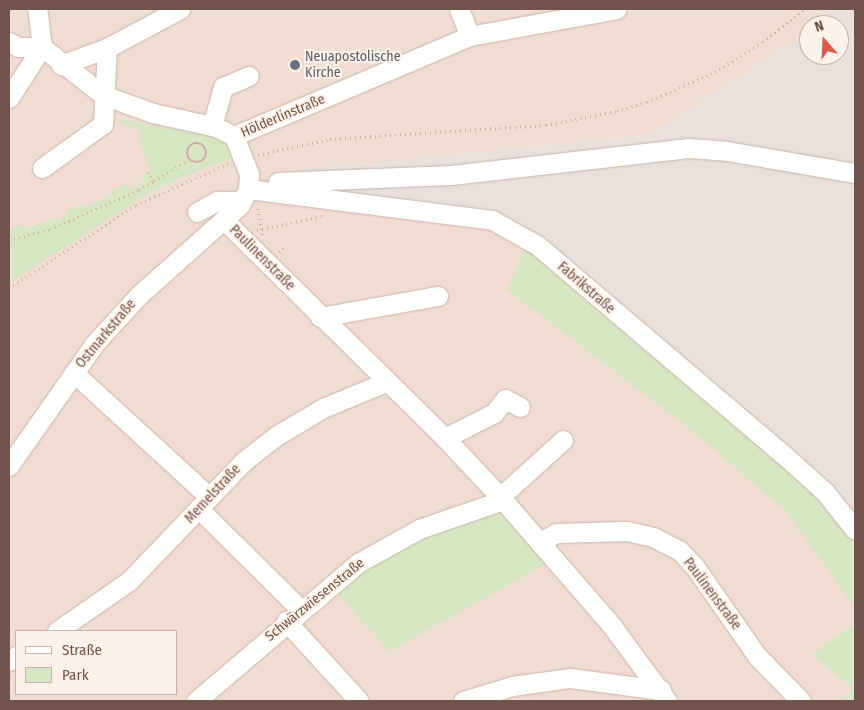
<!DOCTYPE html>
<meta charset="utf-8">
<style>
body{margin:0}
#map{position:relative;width:864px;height:710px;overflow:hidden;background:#faeee3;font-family:"Fira Sans Condensed",sans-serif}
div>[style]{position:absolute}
.residential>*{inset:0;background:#f1ded2}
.industrial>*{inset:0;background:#eae1dd}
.green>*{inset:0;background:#d7e6c3}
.path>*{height:2.5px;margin-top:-1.25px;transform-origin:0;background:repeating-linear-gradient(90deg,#d2aca0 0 1px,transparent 0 5px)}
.path>.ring{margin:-1.25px;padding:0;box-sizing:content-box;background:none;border:2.5px solid #d2aca0;border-radius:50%}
.roads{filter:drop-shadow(0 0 1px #cab4aa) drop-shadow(0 0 1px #cab4aa)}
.minor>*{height:19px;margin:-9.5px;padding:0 9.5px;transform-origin:9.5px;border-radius:9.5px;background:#fff}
.dots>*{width:14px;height:14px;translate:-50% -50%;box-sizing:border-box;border:2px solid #fdf2e9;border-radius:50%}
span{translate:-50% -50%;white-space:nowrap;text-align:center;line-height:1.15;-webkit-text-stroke:4px #fdf2e9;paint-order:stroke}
.worship-label{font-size:14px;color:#5b616d}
.left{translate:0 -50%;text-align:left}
.street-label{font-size:14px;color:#70534b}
.frame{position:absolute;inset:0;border:10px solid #70534b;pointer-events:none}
.legend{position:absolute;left:15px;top:630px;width:162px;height:65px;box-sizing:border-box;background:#fdf2e9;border:1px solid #c5b2aa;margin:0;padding:6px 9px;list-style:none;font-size:15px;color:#70534b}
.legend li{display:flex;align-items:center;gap:10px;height:25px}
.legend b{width:25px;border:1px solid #c5b2aa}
.north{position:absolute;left:799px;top:15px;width:50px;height:50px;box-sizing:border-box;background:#fdf2e9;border:1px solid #c5b2aa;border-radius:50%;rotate:341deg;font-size:14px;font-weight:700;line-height:20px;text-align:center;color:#70534b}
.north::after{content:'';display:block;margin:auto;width:18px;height:22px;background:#db5b51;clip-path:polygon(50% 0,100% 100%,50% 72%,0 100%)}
</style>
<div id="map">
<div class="residential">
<i style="clip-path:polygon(evenodd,9px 9px,855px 9px,855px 701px,9px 701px,9px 9px,809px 25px,839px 25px,839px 55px,809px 55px,809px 25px,9px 9px,16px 631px,176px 631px,176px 694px,16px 694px,16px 631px)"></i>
</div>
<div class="industrial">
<i style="clip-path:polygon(826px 9px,855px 9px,855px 508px,524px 228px,494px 210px,283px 189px,287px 171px,650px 135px,809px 31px,809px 55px,839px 55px,839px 25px,814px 25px)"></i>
</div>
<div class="green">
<i style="clip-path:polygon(120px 119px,218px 137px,228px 144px,234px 157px,182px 177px,143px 197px,9px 283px,9px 230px,22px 224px,25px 230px,49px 219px,51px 222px,68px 215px,66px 211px,82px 204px,84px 208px,112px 195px,111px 191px,127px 184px,130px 189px,143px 183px,143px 174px,151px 170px,137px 139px,141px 137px,138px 129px,122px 124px)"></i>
<i style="clip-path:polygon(525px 249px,818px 494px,855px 545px,855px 608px,784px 509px,684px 424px,507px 290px)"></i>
<i style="clip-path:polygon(495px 512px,505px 514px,547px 563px,389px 652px,337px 593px,366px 569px,416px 538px)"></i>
<i style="clip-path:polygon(855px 624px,855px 701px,843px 701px,852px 688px,812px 654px)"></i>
</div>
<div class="path">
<i class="ring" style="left:187px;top:143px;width:17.5px;height:17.5px"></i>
<i style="left:258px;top:155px;width:74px;rotate:-12.5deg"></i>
<i style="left:330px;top:139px;width:216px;rotate:-3.7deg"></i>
<i style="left:546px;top:125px;width:72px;rotate:-11.2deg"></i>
<i style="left:617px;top:111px;width:31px;rotate:-17deg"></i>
<i style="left:647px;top:102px;width:74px;rotate:-23.8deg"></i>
<i style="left:715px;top:72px;width:57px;rotate:-32deg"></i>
<i style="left:763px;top:42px;width:53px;rotate:-38.8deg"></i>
<i style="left:154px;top:181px;width:40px;rotate:-32.9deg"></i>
<i style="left:258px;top:209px;width:27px;rotate:80deg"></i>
<i style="left:257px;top:230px;width:67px;rotate:-12deg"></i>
<i style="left:9px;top:240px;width:42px;rotate:-15deg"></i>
<i style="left:50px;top:229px;width:97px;rotate:-23.7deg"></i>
<i style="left:139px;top:190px;width:17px;rotate:-31deg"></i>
<i style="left:154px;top:181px;width:11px;rotate:-124deg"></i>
<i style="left:279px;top:252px;width:9px;rotate:-36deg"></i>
<i style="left:9px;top:288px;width:152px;rotate:-33.2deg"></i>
<i style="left:136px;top:205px;width:102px;rotate:-24.3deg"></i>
</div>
<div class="roads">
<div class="minor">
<i style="left:459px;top:9px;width:29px;rotate:68deg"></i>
<i style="left:9px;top:42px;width:10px;rotate:29deg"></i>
<i style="left:18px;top:47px;width:24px"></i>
<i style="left:42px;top:47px;width:78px;rotate:38.2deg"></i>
<i style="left:103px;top:95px;width:53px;rotate:19.8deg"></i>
<i style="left:153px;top:113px;width:65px;rotate:12.5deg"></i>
<i style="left:216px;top:127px;width:20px;rotate:27deg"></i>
<i style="left:234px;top:136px;width:41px;rotate:68.5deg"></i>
<i style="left:249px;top:174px;width:15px;rotate:94deg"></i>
<i style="left:248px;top:189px;width:18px;rotate:117deg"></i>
<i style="left:240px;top:205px;width:134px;rotate:138.3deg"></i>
<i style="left:140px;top:294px;width:67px;rotate:132.6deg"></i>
<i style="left:95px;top:343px;width:150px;rotate:125deg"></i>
<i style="left:61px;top:65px;width:49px;rotate:-20.3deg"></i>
<i style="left:107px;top:48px;width:83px;rotate:-28.1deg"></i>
<i style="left:9px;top:98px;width:61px;rotate:-57.1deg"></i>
<i style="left:42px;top:47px;width:38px;rotate:-97deg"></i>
<i style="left:212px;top:126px;width:41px;rotate:-74.2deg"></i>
<i style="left:223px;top:87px;width:28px;rotate:-23deg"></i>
<i style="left:234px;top:136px;width:256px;rotate:-23deg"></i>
<i style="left:470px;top:36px;width:149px;rotate:-10.4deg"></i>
<i style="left:42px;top:168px;width:75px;rotate:-35.8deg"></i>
<i style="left:103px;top:124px;width:76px;rotate:-87deg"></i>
<i style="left:278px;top:182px;width:173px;rotate:-2.3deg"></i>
<i style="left:451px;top:175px;width:239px;rotate:-6.5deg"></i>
<i style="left:688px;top:148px;width:39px;rotate:4deg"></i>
<i style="left:727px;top:151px;width:130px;rotate:9.8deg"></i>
<i style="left:248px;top:189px;width:246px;rotate:7.2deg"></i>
<i style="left:492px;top:220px;width:51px;rotate:29.1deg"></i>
<i style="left:537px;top:245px;width:326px;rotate:40.4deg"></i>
<i style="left:785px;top:456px;width:54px;rotate:42deg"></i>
<i style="left:825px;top:492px;width:48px;rotate:51.7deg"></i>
<i style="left:197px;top:212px;width:23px;rotate:-29deg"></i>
<i style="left:217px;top:201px;width:17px"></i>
<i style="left:234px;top:201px;width:7px;rotate:34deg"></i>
<i style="left:225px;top:221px;width:309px;rotate:44.6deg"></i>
<i style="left:445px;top:438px;width:85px;rotate:46.9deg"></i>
<i style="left:503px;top:500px;width:167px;rotate:49.1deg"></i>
<i style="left:612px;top:626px;width:93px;rotate:53.7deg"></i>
<i style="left:320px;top:317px;width:120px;rotate:-10.1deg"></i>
<i style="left:74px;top:373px;width:182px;rotate:42.5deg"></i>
<i style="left:445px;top:438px;width:55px;rotate:-27deg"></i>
<i style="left:494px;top:413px;width:18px;rotate:-52deg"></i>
<i style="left:505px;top:399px;width:17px;rotate:28deg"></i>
<i style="left:500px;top:497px;width:85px;rotate:-42.1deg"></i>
<i style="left:199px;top:509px;width:142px;rotate:44.7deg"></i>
<i style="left:540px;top:542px;width:18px;rotate:-29deg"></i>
<i style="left:556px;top:533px;width:71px;rotate:-1.6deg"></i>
<i style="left:627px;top:531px;width:27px;rotate:13deg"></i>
<i style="left:653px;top:537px;width:29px;rotate:27deg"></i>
<i style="left:679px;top:550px;width:23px;rotate:47deg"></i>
<i style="left:695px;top:567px;width:108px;rotate:55.1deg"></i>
<i style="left:757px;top:656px;width:63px;rotate:45.6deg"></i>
<i style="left:286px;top:621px;width:108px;rotate:47.6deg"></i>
<i style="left:57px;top:631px;width:88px;rotate:-34.8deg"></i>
<i style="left:129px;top:581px;width:166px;rotate:-46.2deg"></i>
<i style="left:244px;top:461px;width:41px;rotate:-38deg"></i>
<i style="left:276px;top:436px;width:55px;rotate:-30.8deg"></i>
<i style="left:323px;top:408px;width:68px;rotate:-22.4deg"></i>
<i style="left:9px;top:661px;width:9px;rotate:-36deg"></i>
<i style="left:196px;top:701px;width:213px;rotate:-40.4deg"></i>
<i style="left:358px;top:563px;width:70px;rotate:-29.1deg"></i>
<i style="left:419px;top:529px;width:89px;rotate:-19deg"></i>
<i style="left:463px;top:701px;width:51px;rotate:-17deg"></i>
<i style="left:512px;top:686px;width:59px;rotate:-7.9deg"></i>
<i style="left:570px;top:678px;width:92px;rotate:7.5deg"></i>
</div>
</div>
<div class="dots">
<i style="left:295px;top:65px;background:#6b7280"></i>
</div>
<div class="worship-label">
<span class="left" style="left:305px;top:65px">Neuapostolische<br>Kirche</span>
</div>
<div class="street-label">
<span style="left:283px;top:116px;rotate:-23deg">Hölderlinstraße</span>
<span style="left:262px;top:258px;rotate:45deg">Paulinenstraße</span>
<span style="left:586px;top:288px;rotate:41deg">Fabrikstraße</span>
<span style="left:106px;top:334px;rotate:-50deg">Ostmarkstraße</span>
<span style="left:213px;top:494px;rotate:-47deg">Memelstraße</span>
<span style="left:712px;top:594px;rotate:53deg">Paulinenstraße</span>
<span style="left:315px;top:600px;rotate:-39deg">Schwärzwiesenstraße</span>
</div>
<div class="frame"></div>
<ul class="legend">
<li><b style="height:6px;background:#fff"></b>Straße</li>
<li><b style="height:14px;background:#d7e6c3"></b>Park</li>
</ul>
<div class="north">N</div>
</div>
